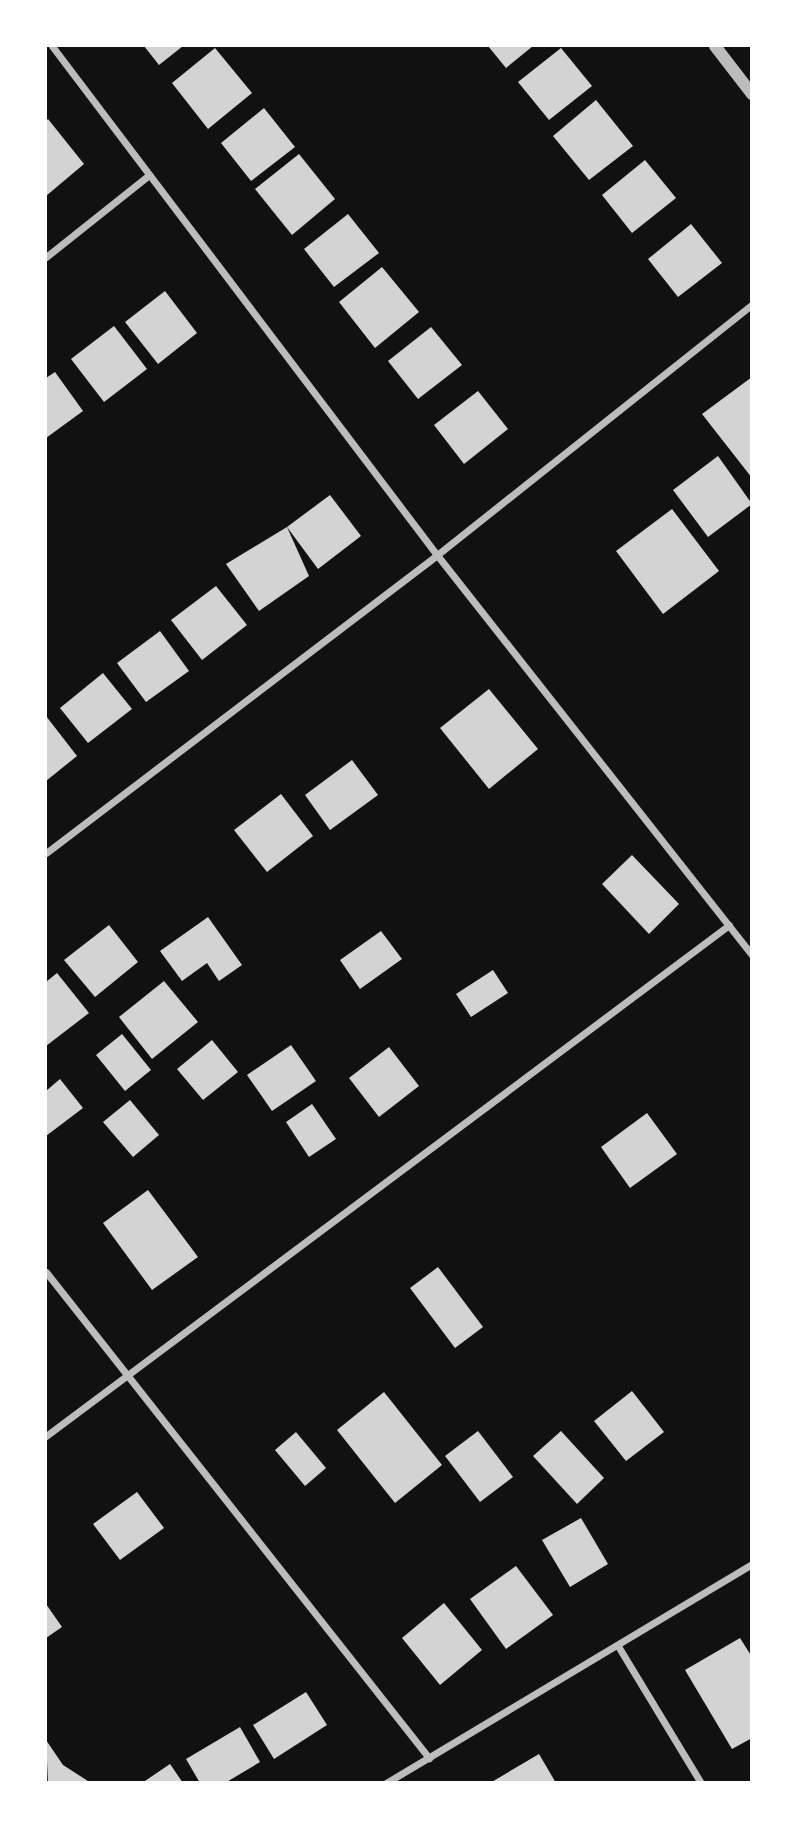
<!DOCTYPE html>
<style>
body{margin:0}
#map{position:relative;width:797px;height:1828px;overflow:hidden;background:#111;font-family:Inter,sans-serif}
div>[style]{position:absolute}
.building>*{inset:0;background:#d3d3d3}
.minor>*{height:7px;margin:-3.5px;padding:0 3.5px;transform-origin:3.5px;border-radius:3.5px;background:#bcbcbc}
.tertiary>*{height:12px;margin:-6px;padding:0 6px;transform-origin:6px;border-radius:6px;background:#bcbcbc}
span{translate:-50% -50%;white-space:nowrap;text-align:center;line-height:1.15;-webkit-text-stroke:5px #fff;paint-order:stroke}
.frame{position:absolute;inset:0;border:47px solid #fff;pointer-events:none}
</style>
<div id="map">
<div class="building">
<i style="clip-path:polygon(144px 46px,183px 46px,159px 65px)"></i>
<i style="clip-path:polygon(488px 46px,533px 46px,506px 68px)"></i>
<i style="clip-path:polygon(215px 48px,252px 93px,208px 129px,172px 83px)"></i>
<i style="clip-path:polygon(561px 48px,592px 86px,549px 120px,518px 82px)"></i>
<i style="clip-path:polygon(596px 100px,633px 146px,589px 180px,553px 136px)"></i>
<i style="clip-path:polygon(264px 108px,295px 147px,251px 181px,221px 143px)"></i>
<i style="clip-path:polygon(48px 119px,84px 164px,46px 196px,46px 121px)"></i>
<i style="clip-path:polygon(299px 154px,335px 199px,292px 235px,255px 189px)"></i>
<i style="clip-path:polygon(645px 160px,676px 198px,632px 233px,602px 195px)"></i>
<i style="clip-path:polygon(348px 214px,379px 253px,334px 287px,304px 249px)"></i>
<i style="clip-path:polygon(691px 224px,722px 263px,678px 297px,648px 259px)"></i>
<i style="clip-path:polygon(382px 267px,419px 312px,375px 348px,339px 302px)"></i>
<i style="clip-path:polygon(165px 291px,197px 333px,158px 364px,125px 322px)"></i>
<i style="clip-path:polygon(114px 326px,147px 369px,104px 402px,71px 359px)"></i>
<i style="clip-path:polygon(431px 327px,462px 365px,418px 399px,388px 361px)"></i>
<i style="clip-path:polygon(55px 372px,83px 411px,46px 438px,46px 378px)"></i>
<i style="clip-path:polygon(752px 377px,752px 478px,702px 414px)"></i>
<i style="clip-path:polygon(478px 391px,508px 429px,464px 464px,434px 425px)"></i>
<i style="clip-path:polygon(718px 456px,752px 504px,708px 537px,673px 490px)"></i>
<i style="clip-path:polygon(330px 495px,361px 536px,318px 569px,287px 527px)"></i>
<i style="clip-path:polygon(672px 509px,719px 571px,663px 614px,616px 551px)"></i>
<i style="clip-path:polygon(287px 527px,309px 576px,259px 611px,226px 564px)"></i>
<i style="clip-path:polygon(216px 586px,247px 625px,202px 660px,171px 620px)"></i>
<i style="clip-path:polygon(160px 631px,189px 671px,146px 702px,117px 663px)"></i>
<i style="clip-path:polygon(103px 673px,132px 709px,88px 743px,60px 708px)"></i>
<i style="clip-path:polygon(489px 689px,538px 749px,489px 789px,440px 728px)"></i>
<i style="clip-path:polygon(46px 716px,77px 756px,46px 781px)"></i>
<i style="clip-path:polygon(352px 760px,378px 795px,330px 830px,305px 795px)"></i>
<i style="clip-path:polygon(281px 794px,313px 836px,267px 872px,234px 830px)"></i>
<i style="clip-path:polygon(632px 855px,679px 904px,649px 934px,602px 884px)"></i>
<i style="clip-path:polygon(208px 917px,242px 965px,219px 981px,207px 963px,182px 981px,160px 951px)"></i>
<i style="clip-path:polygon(109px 925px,138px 962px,95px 997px,64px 960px)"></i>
<i style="clip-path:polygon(381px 931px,402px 959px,360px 989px,340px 960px)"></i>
<i style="clip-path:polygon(493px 970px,508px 993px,471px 1017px,456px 994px)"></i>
<i style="clip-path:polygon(57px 973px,89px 1013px,46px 1046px,46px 982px)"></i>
<i style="clip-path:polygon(164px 981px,198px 1022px,152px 1059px,119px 1017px)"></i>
<i style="clip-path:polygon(122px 1034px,151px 1070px,125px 1091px,96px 1055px)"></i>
<i style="clip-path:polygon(212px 1040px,238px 1072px,203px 1100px,177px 1069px)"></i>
<i style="clip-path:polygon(291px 1045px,316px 1081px,272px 1111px,247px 1075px)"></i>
<i style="clip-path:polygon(389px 1047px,419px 1086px,379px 1117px,349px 1078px)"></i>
<i style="clip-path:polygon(60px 1079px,83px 1108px,46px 1136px,46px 1091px)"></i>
<i style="clip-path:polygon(130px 1100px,159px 1135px,133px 1157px,103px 1122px)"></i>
<i style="clip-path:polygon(312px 1104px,336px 1139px,309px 1157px,286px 1122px)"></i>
<i style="clip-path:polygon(647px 1113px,677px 1154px,630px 1188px,601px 1147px)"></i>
<i style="clip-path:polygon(148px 1190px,198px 1257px,152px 1290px,103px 1223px)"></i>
<i style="clip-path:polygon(438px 1267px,483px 1327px,455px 1348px,410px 1288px)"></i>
<i style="clip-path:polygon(632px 1391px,664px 1432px,626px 1461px,594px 1421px)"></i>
<i style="clip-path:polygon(384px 1392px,442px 1465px,395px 1503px,337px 1430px)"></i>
<i style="clip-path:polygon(478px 1431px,513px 1477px,480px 1502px,445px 1456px)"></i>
<i style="clip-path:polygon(561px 1431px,604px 1478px,577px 1504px,533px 1456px)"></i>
<i style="clip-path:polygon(296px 1432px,326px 1468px,305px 1486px,275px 1450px)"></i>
<i style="clip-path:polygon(137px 1492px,164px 1528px,120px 1560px,93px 1524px)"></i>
<i style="clip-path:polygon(581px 1518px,608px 1564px,570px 1587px,542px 1540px)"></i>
<i style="clip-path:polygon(516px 1566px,553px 1615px,506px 1649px,470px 1599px)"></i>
<i style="clip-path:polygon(444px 1603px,482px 1650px,440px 1685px,402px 1638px)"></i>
<i style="clip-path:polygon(46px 1604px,62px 1627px,46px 1638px)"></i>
<i style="clip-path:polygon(740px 1638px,752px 1657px,752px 1738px,732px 1749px,685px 1670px)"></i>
<i style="clip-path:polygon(306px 1692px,327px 1725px,274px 1759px,253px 1725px)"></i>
<i style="clip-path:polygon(240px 1727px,260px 1762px,225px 1783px,200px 1783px,186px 1759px)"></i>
<i style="clip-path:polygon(46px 1740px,63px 1765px,91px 1783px,48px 1783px)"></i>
<i style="clip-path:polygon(539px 1754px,556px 1783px,490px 1783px)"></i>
<i style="clip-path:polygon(170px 1764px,183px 1783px,142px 1783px)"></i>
</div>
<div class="minor">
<i style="left:52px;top:46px;width:638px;rotate:52.9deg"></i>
<i style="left:437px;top:555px;width:509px;rotate:51.78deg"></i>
<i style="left:46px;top:257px;width:132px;rotate:-38.5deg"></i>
<i style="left:46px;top:853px;width:492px;rotate:-37.3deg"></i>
<i style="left:437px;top:555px;width:403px;rotate:-38.5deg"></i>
<i style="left:46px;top:1272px;width:619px;rotate:51.76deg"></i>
<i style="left:46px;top:1436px;width:853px;rotate:-36.8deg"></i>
<i style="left:618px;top:1646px;width:160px;rotate:58.8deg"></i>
<i style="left:386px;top:1783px;width:427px;rotate:-30.9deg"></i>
</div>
<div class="tertiary">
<i style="left:715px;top:46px;width:61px;rotate:52.4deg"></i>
</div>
<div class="frame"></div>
</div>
